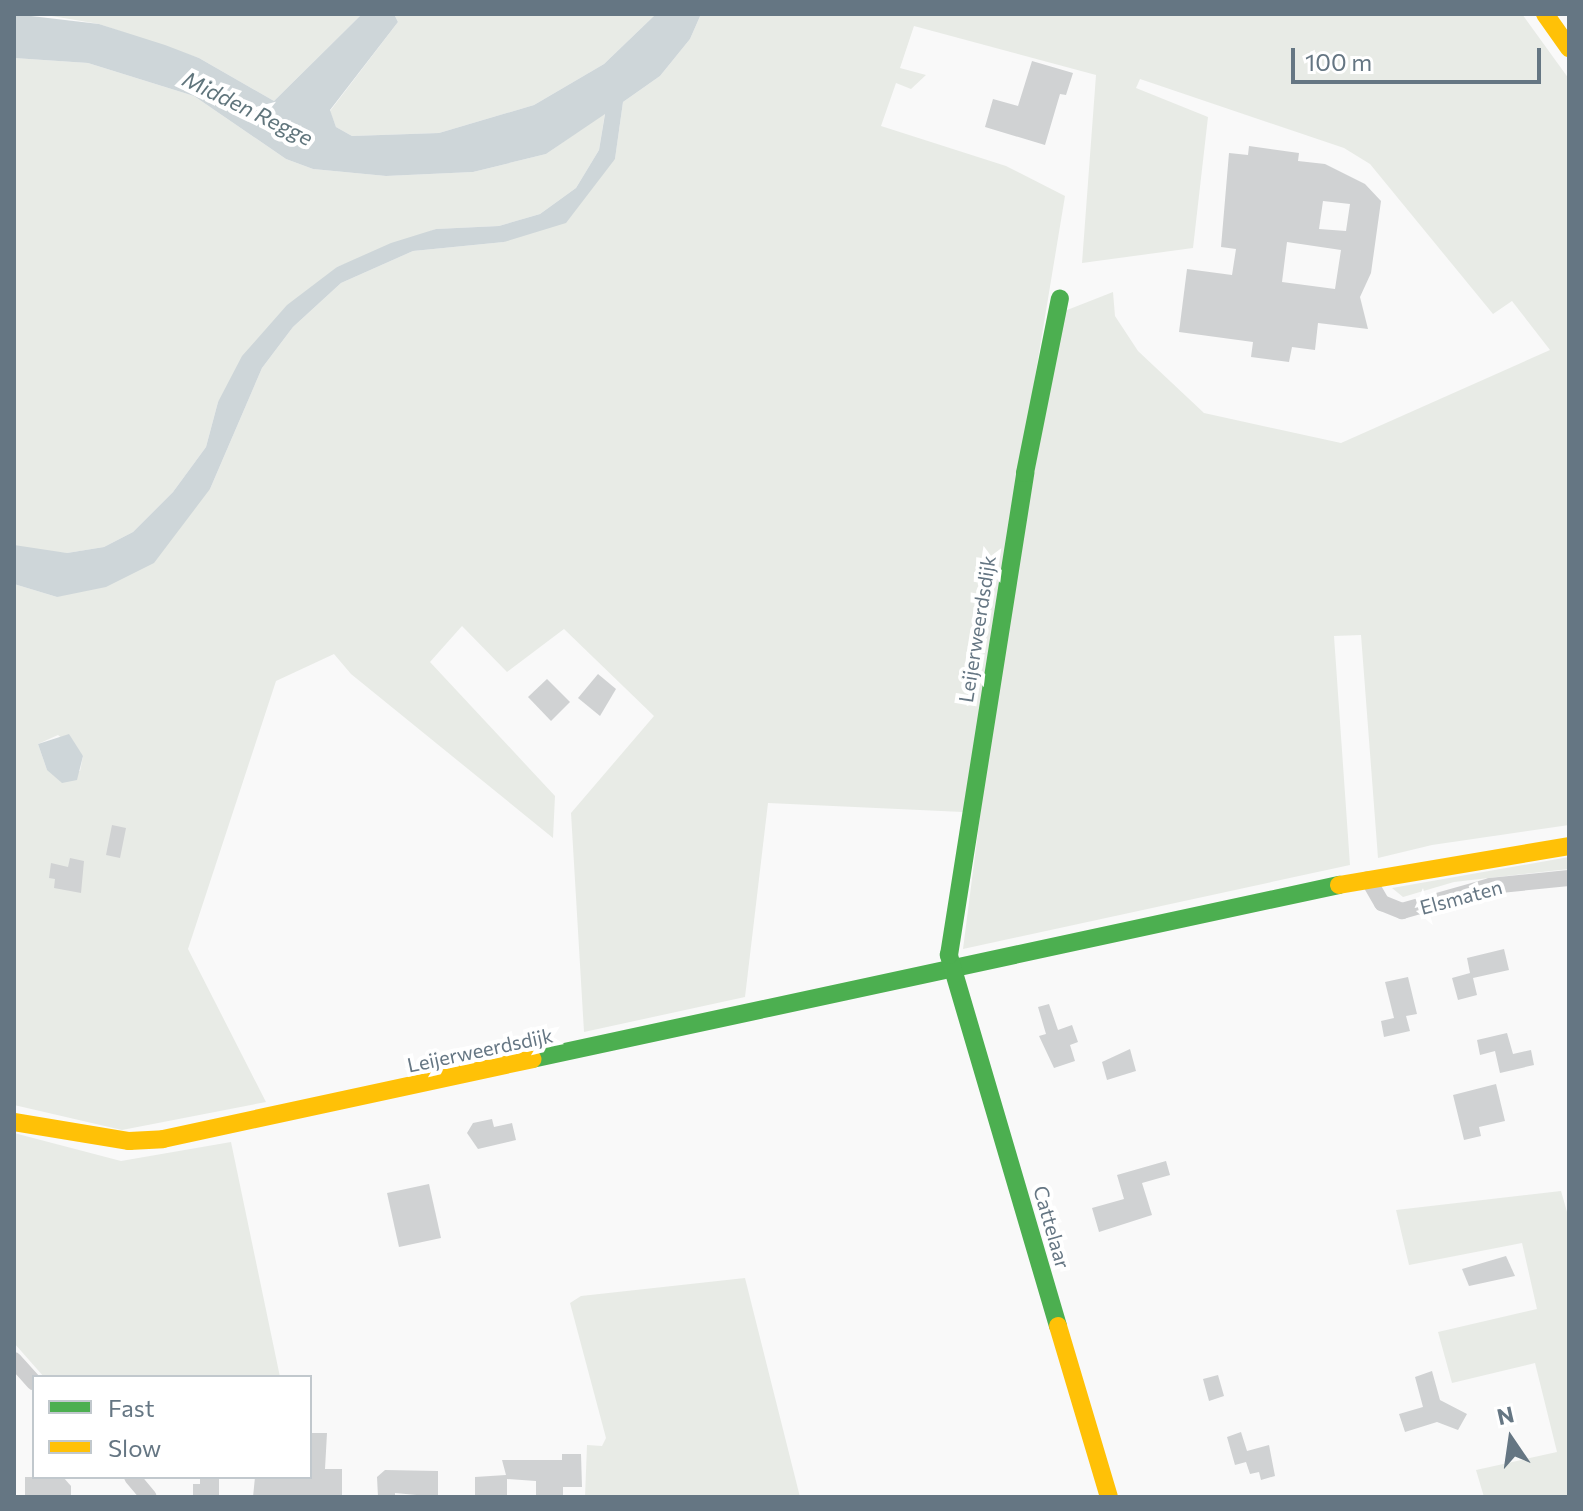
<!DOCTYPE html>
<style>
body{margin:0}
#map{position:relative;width:1583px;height:1511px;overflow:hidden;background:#f9f9f9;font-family:Commissioner,sans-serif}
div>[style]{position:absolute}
.green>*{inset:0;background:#e8ebe6}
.water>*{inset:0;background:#ced6d9}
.building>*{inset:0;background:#d0d2d3}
.street>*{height:16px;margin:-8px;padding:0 8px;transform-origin:8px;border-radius:8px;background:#cecfd0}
.fast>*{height:18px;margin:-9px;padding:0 9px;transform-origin:9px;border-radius:9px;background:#4caf50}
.slow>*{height:18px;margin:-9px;padding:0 9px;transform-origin:9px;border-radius:9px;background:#ffc107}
span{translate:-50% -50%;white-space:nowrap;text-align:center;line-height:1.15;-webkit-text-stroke:8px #fff;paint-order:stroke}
.street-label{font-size:20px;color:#657683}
.water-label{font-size:22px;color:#60757c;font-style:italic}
.frame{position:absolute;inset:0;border:16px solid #657683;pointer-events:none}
.legend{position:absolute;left:32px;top:1375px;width:280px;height:104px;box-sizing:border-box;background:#fff;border:2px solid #c1c8cd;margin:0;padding:10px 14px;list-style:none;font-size:24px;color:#657683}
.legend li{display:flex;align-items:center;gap:16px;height:40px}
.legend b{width:40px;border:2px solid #c1c8cd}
.north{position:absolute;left:1471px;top:1399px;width:80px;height:80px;-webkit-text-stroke:6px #fff;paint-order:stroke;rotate:347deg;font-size:22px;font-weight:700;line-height:32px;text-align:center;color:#657683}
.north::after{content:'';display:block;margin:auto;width:28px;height:36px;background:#657683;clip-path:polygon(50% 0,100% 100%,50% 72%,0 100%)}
.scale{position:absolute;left:1291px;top:48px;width:250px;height:36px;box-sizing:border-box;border:4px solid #657683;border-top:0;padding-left:10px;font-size:24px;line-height:28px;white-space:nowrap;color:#657683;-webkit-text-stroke:6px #fff;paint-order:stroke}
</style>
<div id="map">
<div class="green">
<i style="clip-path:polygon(40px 14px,362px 14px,274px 101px,199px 58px,99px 24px)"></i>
<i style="clip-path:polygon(394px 14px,656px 14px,604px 64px,534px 105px,439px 133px,352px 136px,336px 127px,330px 111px,398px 22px)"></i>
<i style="clip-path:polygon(evenodd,701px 14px,1522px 14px,1569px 79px,1569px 825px,1432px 845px,1378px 858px,1361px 635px,1334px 636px,1350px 865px,963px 949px,995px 699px,1062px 312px,1113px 292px,1115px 316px,1138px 351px,1204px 413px,1341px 443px,1550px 350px,1512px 301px,1493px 314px,1370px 164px,1344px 148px,1140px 79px,1136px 88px,1208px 117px,1193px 248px,1082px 263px,1096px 75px,914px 26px,900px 68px,926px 75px,911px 89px,896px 83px,881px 126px,1006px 166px,1065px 196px,963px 812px,768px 803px,745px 997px,584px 1032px,571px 813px,654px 716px,564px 629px,507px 672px,462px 626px,430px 662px,555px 796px,553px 838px,351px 674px,334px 654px,276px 681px,188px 949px,266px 1102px,122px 1130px,14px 1105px,14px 584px,57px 597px,210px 489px,262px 368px,293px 327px,341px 283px,413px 251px,504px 242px,615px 159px,623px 102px,660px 76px,690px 39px,701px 14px,58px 735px,83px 756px,80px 771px,47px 770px,38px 744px,58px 735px)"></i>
<i style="clip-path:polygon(14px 58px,88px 63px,194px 96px,286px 159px,313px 169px,386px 176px,473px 172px,546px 154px,605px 113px,599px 150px,576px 188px,540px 214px,499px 226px,436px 229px,337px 267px,218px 402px,206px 447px,173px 492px,133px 532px,104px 547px,67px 553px,25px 551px,14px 545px)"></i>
<i style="clip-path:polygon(1569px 857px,1569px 869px,1454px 882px,1403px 897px,1392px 888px)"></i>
<i style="clip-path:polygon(14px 1133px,121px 1161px,231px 1142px,280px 1377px,44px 1377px,14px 1343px)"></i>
<i style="clip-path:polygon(1561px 1191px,1569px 1219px,1569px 1497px,1484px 1497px,1476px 1470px,1557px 1452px,1535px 1363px,1452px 1383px,1438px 1332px,1537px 1309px,1522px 1243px,1409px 1265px,1396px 1210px)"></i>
<i style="clip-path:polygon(745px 1278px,800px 1497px,585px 1497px,587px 1445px,602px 1446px,606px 1438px,570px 1303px,581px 1296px)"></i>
</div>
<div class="water">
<i style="clip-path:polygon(14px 14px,99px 24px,165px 45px,199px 58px,274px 101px,362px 14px,394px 14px,398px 22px,330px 110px,336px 127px,352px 136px,439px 133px,534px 105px,604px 64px,656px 14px,701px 14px,690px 39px,660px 76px,623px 102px,615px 159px,566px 223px,504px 242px,413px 251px,341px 283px,293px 327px,262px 368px,210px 489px,154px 563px,106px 587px,57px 597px,14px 584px,14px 545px,67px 553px,104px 547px,133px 532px,173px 492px,206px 447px,218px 402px,242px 356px,287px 305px,337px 267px,391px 243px,436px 229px,499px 226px,540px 214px,576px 188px,599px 150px,605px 114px,546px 154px,473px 172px,386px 176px,313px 169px,286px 159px,194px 96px,88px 63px,14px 58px)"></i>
<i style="clip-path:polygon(69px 734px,83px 756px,77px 780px,62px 783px,47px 770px,38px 744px)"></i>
</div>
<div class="building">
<i style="clip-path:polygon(1032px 61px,1073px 73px,1066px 95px,1060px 94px,1045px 145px,985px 127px,993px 99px,1018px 106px)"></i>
<i style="clip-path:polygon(evenodd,1249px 146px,1299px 153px,1298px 161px,1325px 164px,1365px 184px,1381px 201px,1371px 273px,1360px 297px,1368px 329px,1318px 323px,1315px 350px,1292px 347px,1289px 362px,1251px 357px,1253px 342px,1179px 332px,1187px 269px,1232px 275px,1236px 249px,1221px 247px,1229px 153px,1248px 155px,1249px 146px,1323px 201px,1350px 204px,1346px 231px,1319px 229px,1323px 201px,1249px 146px,1287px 242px,1341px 250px,1335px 289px,1282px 282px,1287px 242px)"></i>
<i style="clip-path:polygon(598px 674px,616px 689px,600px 716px,578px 698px)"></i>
<i style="clip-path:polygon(547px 679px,570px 702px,551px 721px,528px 697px)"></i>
<i style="clip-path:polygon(112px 825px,126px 828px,120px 858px,106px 855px)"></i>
<i style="clip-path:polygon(70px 858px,84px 861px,81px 893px,54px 888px,55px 879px,49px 878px,51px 863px,68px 867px)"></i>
<i style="clip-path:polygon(1504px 949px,1509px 970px,1473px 978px,1477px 995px,1458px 1000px,1452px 978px,1470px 973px,1467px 958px)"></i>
<i style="clip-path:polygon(1408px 977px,1417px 1014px,1406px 1016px,1410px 1031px,1384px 1037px,1381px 1021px,1394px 1018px,1385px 982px)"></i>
<i style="clip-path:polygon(1049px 1004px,1058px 1030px,1072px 1025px,1078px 1042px,1070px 1045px,1075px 1061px,1054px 1068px,1039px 1036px,1046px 1034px,1038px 1007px)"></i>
<i style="clip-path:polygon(1507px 1033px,1513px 1054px,1531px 1050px,1534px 1065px,1500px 1073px,1495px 1051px,1480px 1055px,1477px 1040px)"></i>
<i style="clip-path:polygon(1130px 1049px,1136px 1071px,1107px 1080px,1102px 1062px)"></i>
<i style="clip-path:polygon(1496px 1084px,1505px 1121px,1479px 1127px,1481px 1136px,1464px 1140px,1453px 1095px)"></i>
<i style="clip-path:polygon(492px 1119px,494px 1127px,512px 1123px,516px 1140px,478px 1149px,467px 1133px,473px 1123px)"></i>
<i style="clip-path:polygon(1166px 1161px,1170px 1175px,1142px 1183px,1152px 1215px,1099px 1232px,1092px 1208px,1124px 1199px,1117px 1175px)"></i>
<i style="clip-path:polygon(429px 1184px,441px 1238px,399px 1247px,387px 1193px)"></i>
<i style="clip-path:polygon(1506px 1256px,1515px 1276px,1469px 1286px,1462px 1269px)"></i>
<i style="clip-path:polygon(1432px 1371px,1440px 1400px,1467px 1414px,1458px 1430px,1437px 1422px,1405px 1432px,1399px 1414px,1423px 1407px,1415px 1377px)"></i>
<i style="clip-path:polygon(1218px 1375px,1224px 1396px,1209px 1401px,1203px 1379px)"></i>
<i style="clip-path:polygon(1241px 1432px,1247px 1451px,1269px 1445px,1275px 1476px,1261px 1480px,1259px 1472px,1250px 1474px,1246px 1462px,1235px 1465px,1227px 1437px)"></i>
<i style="clip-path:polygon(311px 1433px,327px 1433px,325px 1469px,342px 1469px,342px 1497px,253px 1497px,255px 1477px,310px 1477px)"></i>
<i style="clip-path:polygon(562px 1454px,581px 1454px,582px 1487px,563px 1487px,563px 1497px,536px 1496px,536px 1481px,507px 1479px,507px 1497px,475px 1497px,475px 1477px,506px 1475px,502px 1460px,562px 1460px)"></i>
<i style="clip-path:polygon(385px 1470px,438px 1471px,438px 1497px,395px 1493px,395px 1497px,378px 1497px,377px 1477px)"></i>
<i style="clip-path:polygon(25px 1477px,63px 1477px,71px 1486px,71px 1497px,25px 1497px)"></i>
<i style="clip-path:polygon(200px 1477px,219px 1477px,219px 1497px,193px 1497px,193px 1484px,200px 1484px)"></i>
</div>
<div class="street">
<i style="left:1368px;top:879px;width:28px;rotate:60deg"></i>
<i style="left:1382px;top:903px;width:22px;rotate:22deg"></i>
<i style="left:1402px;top:911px;width:91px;rotate:-15.9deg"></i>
<i style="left:1490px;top:886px;width:79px;rotate:-5.8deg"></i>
<i style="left:14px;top:1360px;width:30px;rotate:48deg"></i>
<i style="left:132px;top:1477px;width:26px;rotate:50deg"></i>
</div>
<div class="fast">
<i style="left:532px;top:1059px;width:826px;rotate:-12.17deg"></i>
<i style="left:1058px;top:1326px;width:387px;rotate:-106.4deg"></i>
<i style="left:949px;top:955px;width:488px;rotate:-81deg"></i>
<i style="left:1025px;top:473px;width:178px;rotate:-78.7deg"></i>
</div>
<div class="slow">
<i style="left:1545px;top:14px;width:42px;rotate:54.8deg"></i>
<i style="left:1339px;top:885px;width:233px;rotate:-9.6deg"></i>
<i style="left:14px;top:1122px;width:117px;rotate:9.4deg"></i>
<i style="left:129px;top:1141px;width:34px;rotate:-3deg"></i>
<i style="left:163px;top:1139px;width:378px;rotate:-12.2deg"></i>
<i style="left:1058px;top:1326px;width:178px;rotate:73.4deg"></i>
</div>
<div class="street-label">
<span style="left:977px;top:629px;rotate:-81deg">Leijerweerdsdijk</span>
<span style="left:1461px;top:897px;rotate:-15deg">Elsmaten</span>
<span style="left:480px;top:1050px;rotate:-12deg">Leijerweerdsdijk</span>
<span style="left:1052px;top:1227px;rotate:74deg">Cattelaar</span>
</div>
<div class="water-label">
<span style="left:248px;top:108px;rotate:26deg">Midden Regge</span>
</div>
<div class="frame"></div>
<ul class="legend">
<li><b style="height:10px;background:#4caf50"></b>Fast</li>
<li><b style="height:10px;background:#ffc107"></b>Slow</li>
</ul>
<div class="north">N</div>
<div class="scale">100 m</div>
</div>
